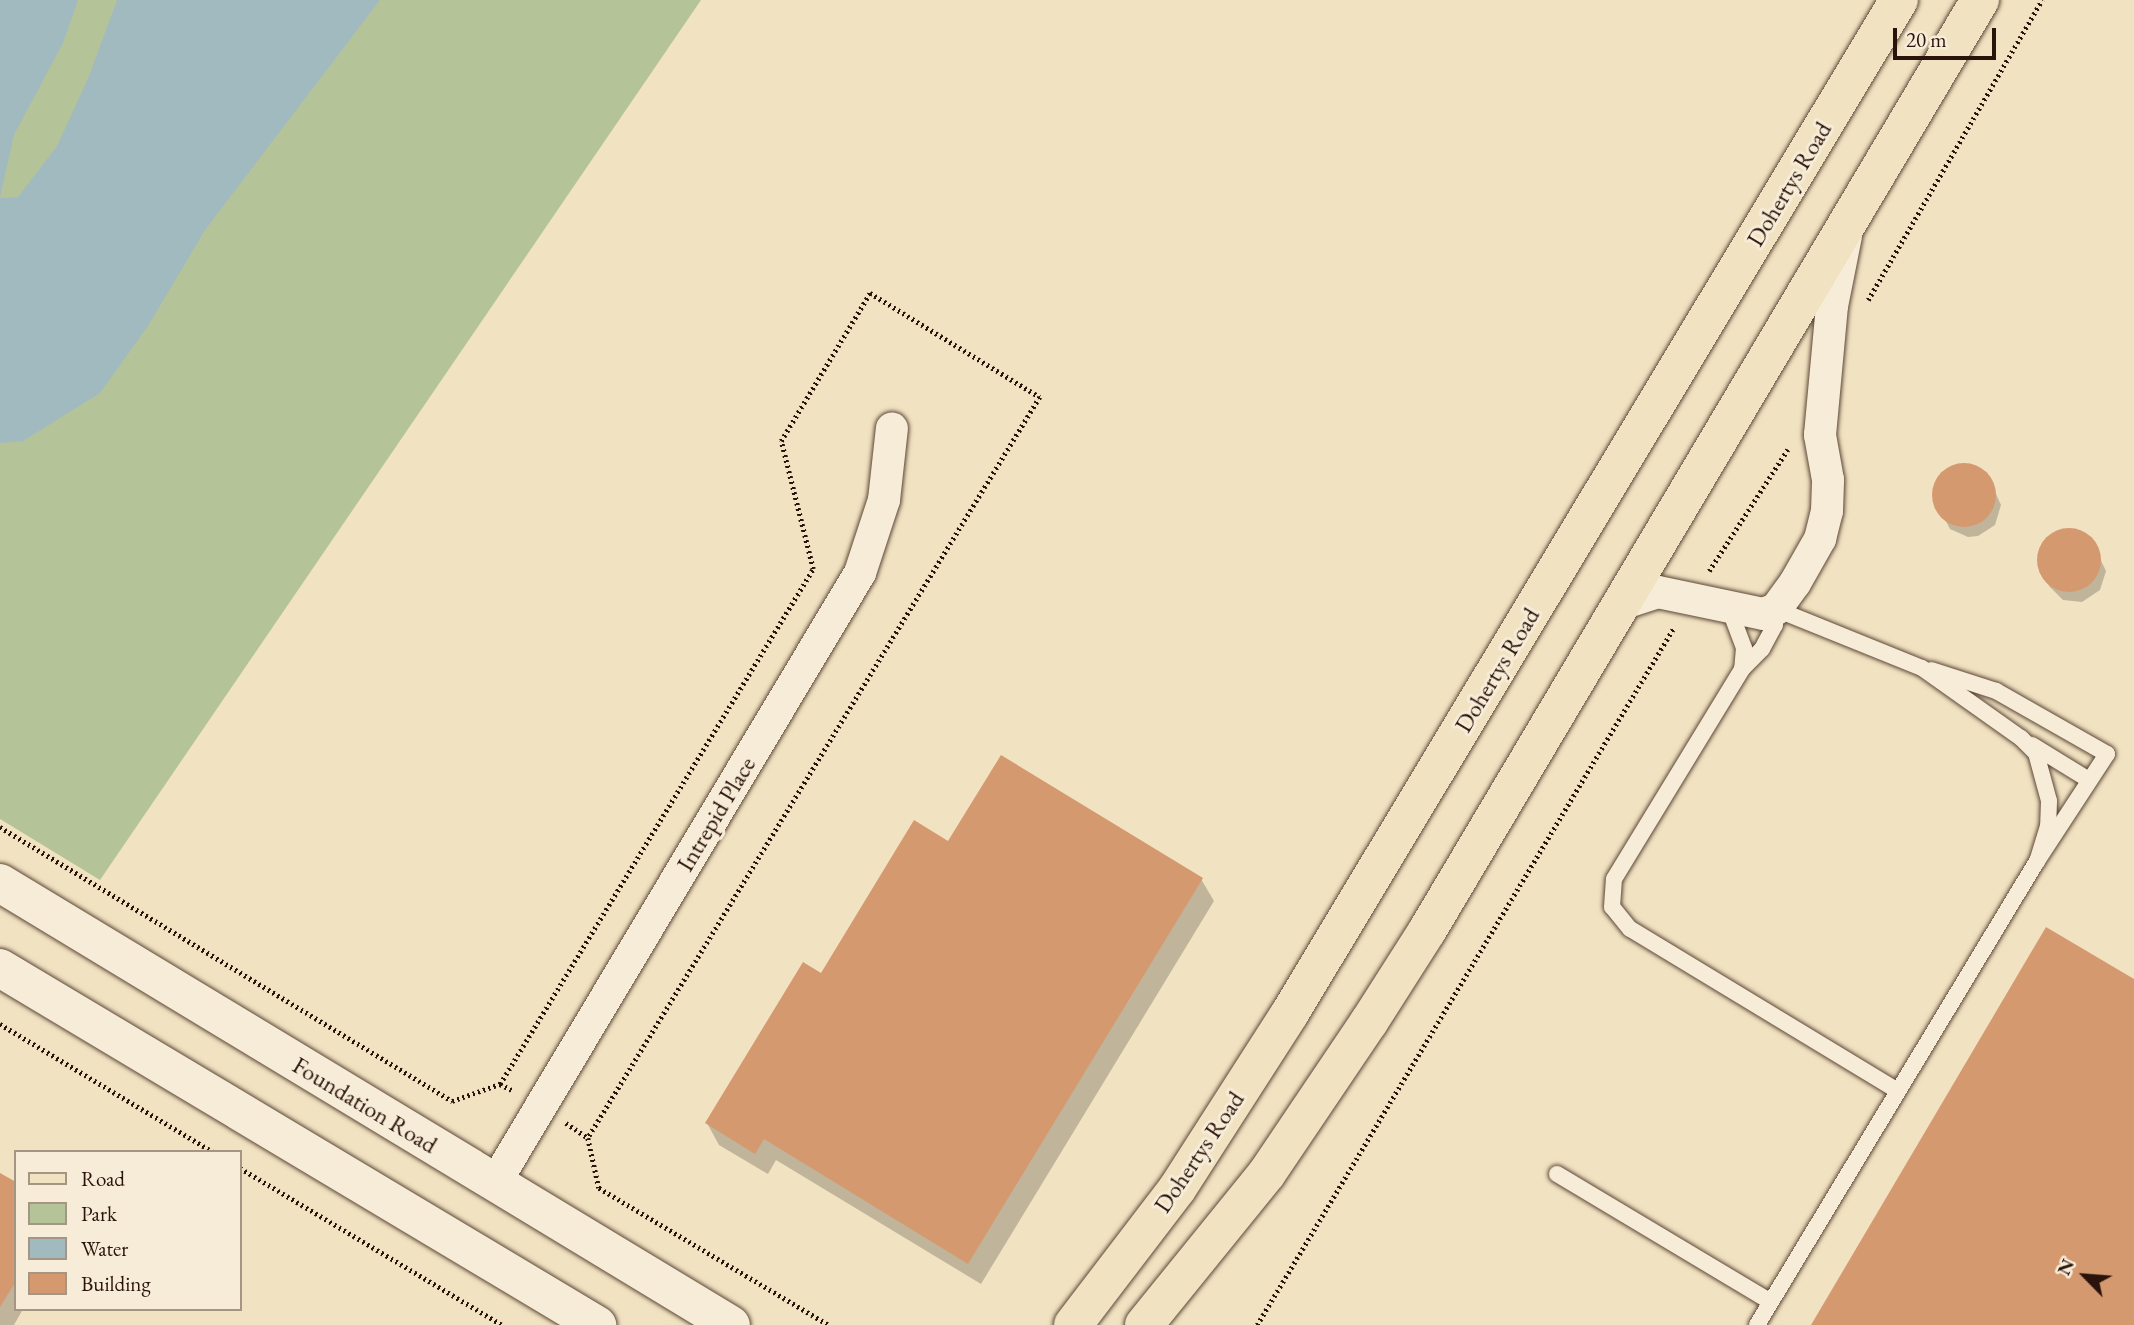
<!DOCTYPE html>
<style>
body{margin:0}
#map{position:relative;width:2134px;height:1325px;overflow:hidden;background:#f1e2c1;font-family:"EB Garamond",serif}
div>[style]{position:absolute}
.green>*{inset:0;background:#b4c498}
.water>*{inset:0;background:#a1babf}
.shadow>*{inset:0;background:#0003}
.building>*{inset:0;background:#d59970}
.round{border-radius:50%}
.path>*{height:4.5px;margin-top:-2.25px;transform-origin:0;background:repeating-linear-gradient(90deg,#2a130a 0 2px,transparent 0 5.5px)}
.roads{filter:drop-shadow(0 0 2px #5c4738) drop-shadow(0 0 2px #5c4738)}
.service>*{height:16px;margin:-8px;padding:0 8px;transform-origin:8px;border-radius:8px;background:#f6ecd7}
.minor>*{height:32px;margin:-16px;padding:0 16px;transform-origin:16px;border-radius:16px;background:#f6ecd7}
.tertiary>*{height:38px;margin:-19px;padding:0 19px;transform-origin:19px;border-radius:19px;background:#f6ecd7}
.primary>*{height:38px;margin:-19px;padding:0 19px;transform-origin:19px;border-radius:19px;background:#f1e2c1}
span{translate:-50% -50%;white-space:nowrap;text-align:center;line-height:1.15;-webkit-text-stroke:6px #f6ecd7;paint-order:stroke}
.street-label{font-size:24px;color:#2a130a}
.legend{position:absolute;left:14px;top:1150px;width:228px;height:161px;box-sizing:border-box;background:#f6ecd7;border:2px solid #a49585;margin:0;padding:9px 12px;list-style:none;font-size:21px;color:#2a130a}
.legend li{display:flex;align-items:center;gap:14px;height:35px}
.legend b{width:35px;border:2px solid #a49585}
.north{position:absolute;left:2050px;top:1241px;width:70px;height:70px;-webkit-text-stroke:5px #f6ecd7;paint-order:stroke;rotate:295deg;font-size:19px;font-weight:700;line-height:28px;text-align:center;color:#2a130a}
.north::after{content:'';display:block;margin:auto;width:24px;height:32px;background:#2a130a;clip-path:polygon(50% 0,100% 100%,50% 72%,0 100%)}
.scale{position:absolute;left:1893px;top:28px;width:103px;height:32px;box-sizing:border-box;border:4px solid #2a130a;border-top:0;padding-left:9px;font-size:21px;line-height:24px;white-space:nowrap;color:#2a130a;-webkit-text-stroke:5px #f6ecd7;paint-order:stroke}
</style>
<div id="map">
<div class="green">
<i style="clip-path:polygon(0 0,701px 0,100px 880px,0 819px)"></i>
</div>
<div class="water">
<i style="clip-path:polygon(0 0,78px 0,63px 43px,14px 135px,0 197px)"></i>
<i style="clip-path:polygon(117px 0,380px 0,205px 230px,148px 326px,100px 393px,23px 441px,0 443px,0 198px,18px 197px,57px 146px,89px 76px)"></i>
</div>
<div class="shadow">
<i style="clip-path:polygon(1959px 465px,1978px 468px,1987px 474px,2001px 505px,1995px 525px,1978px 536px,1968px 537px,1950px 529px,1935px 500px,1937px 482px,1950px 468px)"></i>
<i style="clip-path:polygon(2064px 530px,2074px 530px,2091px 540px,2106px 571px,2100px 590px,2082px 602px,2063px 600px,2049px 586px,2039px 566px,2042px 547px,2055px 533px)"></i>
<i style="clip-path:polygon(949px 844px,1201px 879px,1214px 901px,981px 1284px,776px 1160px,768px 1174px,719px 1145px,707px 1123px,821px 975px)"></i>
<i style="clip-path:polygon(0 1175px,16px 1184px,16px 1309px,23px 1309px,14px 1325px,0 1325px)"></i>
</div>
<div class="building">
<i class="round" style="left:1932px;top:463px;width:64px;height:64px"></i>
<i class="round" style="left:2037px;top:528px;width:64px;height:64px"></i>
<i style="clip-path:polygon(1001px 755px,1203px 878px,968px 1264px,764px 1139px,755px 1154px,705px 1123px,803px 962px,821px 973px,914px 820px,948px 841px)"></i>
<i style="clip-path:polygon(2046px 927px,2134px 979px,2134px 1325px,1811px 1325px)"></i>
<i style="clip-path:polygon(0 1173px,16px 1182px,16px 1281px,0 1307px)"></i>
</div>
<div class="path">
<i style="left:1868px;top:300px;width:347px;rotate:-59.9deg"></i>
<i style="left:1709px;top:571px;width:145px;rotate:-57.1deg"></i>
<i style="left:0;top:827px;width:529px;rotate:31.22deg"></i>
<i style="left:452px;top:1101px;width:51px;rotate:-19.5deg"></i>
<i style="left:500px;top:1084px;width:16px;rotate:27deg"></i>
<i style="left:0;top:1024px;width:249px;rotate:31deg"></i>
<i style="left:500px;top:1084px;width:603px;rotate:-58.71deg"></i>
<i style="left:813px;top:569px;width:132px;rotate:-104deg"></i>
<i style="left:781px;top:441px;width:173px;rotate:-59deg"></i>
<i style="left:870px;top:293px;width:199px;rotate:31.5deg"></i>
<i style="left:1040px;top:397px;width:868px;rotate:121.38deg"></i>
<i style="left:566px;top:1123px;width:27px;rotate:34deg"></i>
<i style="left:588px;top:1138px;width:51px;rotate:77.6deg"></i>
<i style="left:599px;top:1188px;width:268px;rotate:30.8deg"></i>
<i style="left:240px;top:1168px;width:305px;rotate:30.9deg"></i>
<i style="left:1257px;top:1325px;width:811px;rotate:-59.13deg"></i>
</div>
<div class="roads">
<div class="service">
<i style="left:1729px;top:608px;width:43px;rotate:69.4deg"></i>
<i style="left:1744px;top:648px;width:21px;rotate:95deg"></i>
<i style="left:2032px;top:745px;width:67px;rotate:31.6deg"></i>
<i style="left:1898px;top:1091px;width:313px;rotate:-148.8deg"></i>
<i style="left:1630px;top:929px;width:28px;rotate:-129deg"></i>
<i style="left:1612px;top:907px;width:28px;rotate:-86deg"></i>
<i style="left:1614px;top:879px;width:246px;rotate:-58.6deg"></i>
<i style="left:1742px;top:669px;width:28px;rotate:-45deg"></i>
<i style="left:1762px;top:649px;width:27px;rotate:-62deg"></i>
<i style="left:1775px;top:625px;width:16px;rotate:-86deg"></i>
<i style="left:1776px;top:609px;width:157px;rotate:22deg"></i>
<i style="left:1922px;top:668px;width:121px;rotate:35.3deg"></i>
<i style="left:2021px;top:738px;width:21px;rotate:45deg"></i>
<i style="left:2036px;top:753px;width:50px;rotate:74.8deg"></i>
<i style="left:2049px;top:801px;width:25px;rotate:92deg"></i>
<i style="left:2048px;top:826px;width:37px;rotate:107deg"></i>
<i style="left:1557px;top:1174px;width:249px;rotate:30.9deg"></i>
<i style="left:1757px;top:1325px;width:542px;rotate:-58.89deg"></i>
<i style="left:2037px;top:861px;width:128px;rotate:-56.8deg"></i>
<i style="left:2107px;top:754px;width:128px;rotate:-150.4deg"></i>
<i style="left:1996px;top:691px;width:68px;rotate:-162.1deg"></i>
</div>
<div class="minor">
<i style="left:1618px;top:605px;width:42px;rotate:-18deg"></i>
<i style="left:1658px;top:592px;width:107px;rotate:11.8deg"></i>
<i style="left:1763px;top:614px;width:14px;rotate:-21deg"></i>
<i style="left:1776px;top:609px;width:32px;rotate:-54deg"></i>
<i style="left:1795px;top:583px;width:51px;rotate:-60.4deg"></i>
<i style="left:1820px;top:539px;width:29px;rotate:-76deg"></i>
<i style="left:1827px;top:511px;width:31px;rotate:-88deg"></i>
<i style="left:1828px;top:480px;width:46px;rotate:-100.1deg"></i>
<i style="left:1820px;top:435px;width:130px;rotate:-84.7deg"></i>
<i style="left:1832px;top:306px;width:71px;rotate:-78.7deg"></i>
<i style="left:495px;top:1183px;width:711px;rotate:-59.11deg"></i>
<i style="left:860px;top:573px;width:77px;rotate:-71.8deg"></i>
<i style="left:884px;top:500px;width:72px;rotate:-83.7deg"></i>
</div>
<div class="tertiary">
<i style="left:0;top:883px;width:854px;rotate:31.16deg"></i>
<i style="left:0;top:968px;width:696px;rotate:30.88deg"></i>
</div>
<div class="primary">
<i style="left:1073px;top:1325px;width:171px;rotate:-52.6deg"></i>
<i style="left:1177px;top:1189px;width:209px;rotate:-57.3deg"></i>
<i style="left:1290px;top:1013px;width:1182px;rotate:-58.99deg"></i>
<i style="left:1144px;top:1325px;width:196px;rotate:-51deg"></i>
<i style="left:1267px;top:1173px;width:182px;rotate:-56deg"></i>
<i style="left:1369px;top:1022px;width:108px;rotate:-57.5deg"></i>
<i style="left:1427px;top:931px;width:1083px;rotate:-59.29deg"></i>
</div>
</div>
<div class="street-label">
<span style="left:1789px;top:184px;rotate:-59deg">Dohertys Road</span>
<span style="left:1497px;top:670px;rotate:-59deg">Dohertys Road</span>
<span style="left:716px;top:814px;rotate:-59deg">Intrepid Place</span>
<span style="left:365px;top:1105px;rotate:31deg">Foundation Road</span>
<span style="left:1199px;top:1152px;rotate:-56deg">Dohertys Road</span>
</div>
<ul class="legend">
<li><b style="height:9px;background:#f1e2c1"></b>Road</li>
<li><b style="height:19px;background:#b4c498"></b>Park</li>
<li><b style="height:19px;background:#a1babf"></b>Water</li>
<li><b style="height:19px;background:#d59970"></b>Building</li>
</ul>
<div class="north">N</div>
<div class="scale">20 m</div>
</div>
